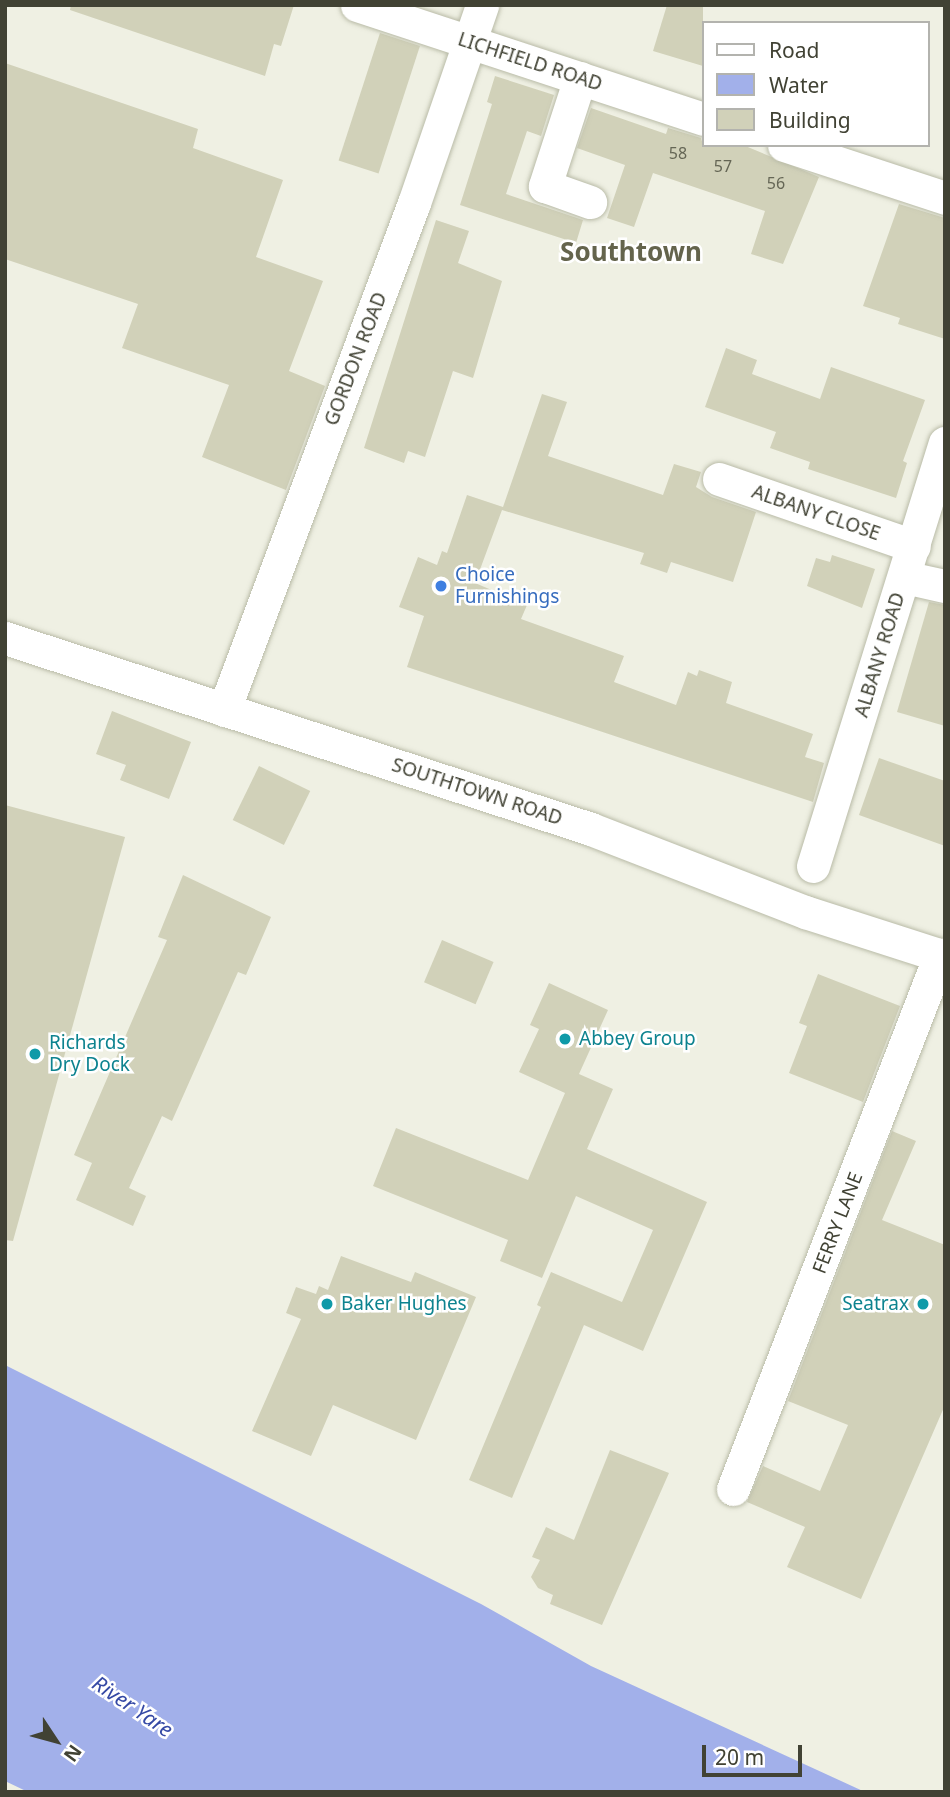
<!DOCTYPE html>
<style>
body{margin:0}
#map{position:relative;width:950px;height:1797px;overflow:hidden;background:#eff0e3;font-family:"Noto Sans",sans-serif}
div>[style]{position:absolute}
.water>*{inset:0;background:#a2b0ea}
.building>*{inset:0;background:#d1d1b9;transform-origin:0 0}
.roads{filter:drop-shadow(0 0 2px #b9bba7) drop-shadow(0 0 2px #b9bba7)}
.minor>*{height:33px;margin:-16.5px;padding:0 16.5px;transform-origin:16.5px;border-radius:16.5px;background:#fff}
.dots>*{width:19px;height:19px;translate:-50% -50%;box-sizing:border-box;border:4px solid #fff;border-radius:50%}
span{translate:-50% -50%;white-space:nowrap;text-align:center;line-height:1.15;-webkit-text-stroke:5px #fff;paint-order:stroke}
.number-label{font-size:16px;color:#656655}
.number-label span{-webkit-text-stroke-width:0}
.street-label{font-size:19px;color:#414234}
.shop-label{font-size:19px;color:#366cbe}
.left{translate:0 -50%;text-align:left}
.culture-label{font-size:19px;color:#0d838f}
.right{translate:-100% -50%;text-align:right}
.water-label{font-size:21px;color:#3549a5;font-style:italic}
.district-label{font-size:26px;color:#64644c;font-weight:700}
.frame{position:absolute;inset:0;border:7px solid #414234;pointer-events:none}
.legend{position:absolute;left:702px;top:21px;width:228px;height:126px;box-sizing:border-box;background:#fff;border:2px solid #b3b3ae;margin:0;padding:9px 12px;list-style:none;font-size:21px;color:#414234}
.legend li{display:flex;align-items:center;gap:14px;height:35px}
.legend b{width:35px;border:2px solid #b3b3ae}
.north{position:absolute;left:21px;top:1706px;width:70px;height:70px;-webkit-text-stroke:5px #fff;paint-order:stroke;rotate:126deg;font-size:19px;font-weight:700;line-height:28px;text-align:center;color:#414234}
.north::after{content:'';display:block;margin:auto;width:24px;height:32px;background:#414234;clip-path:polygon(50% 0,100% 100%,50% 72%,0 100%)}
.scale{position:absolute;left:702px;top:1745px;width:100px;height:32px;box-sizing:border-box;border:4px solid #414234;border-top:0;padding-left:9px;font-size:21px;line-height:24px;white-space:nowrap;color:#414234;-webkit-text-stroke:5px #fff;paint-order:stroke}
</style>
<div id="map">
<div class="water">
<div style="clip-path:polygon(5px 1365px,481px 1604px,591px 1666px,865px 1792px,28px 1792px,5px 1781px)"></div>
</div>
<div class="building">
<div style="clip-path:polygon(71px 5px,294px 5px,281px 46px,274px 44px,265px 76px,70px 10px)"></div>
<div style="clip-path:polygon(667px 5px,703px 5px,703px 66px,653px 51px)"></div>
<div style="left:380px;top:33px;width:42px;height:134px;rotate:18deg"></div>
<div style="clip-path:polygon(5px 63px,198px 129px,193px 148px,283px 180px,256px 257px,323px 281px,289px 371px,325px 386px,286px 490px,202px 457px,229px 385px,122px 348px,138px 304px,5px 259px)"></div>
<div style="clip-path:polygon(495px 76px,554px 95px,541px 136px,527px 131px,506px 194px,583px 220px,576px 243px,460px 205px,492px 104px,487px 102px)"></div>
<div style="clip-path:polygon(591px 108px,666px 134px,668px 128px,701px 138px,703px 145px,743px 145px,819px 177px,783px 264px,751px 254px,765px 211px,653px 173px,634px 227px,607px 218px,625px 165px,577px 148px)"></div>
<div style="clip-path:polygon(899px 204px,945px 218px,945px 339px,898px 324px,900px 318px,863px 306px)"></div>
<div style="clip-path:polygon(436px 220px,469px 231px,458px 263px,502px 281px,473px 378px,453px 371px,425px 457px,408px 451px,404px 463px,364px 448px)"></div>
<div style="clip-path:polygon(726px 348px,757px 360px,752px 374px,820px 399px,831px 367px,925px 400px,903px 461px,907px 463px,896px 498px,808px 469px,810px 462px,770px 448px,776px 432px,705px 407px)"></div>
<div style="clip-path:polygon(542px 394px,567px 402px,548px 456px,663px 495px,674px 464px,701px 472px,696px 487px,712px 497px,756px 512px,733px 582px,671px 562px,667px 573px,640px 564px,644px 553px,502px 510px,475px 583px,527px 605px,521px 619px,624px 656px,614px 682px,676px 705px,688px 672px,697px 676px,699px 670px,732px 682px,726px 703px,813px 734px,805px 757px,824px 763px,813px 802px,407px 667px,424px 616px,399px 607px,418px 557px,437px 565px,442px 551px,447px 553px,467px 495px,503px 507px)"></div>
<div style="clip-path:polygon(832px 555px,875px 569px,862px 608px,807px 586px,816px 558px,830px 562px)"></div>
<div style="clip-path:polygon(929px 602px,945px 605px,945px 726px,897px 712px)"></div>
<div style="clip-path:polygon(112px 711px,191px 742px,169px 799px,120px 780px,126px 765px,96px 754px)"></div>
<div style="clip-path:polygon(879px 758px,945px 781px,945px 846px,859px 815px)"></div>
<div style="left:259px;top:766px;width:57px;height:60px;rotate:26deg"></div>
<div style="clip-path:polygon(5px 805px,125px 837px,13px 1241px,5px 1240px)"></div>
<div style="clip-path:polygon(183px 875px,271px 917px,246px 975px,238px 972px,172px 1121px,162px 1116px,129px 1188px,146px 1196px,133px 1226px,76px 1200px,92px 1163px,74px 1155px,167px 940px,158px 937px)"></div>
<div style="left:442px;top:940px;width:56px;height:46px;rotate:23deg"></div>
<div style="clip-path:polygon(818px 974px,900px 1006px,863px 1102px,789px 1073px,807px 1026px,799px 1023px)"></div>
<div style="clip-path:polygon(549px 983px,608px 1010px,579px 1074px,613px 1089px,587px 1149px,707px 1202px,643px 1351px,584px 1325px,512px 1498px,469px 1480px,541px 1307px,537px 1305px,551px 1272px,622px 1302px,653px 1230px,576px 1196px,542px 1278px,500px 1261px,508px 1240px,373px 1186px,396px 1128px,528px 1180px,565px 1093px,519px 1072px,539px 1029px,530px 1025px)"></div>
<div style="clip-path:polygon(892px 1131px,916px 1141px,882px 1220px,945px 1245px,945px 1405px,861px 1599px,787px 1567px,805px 1527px,747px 1502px,763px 1466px,820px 1491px,848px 1425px,788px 1401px)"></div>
<div style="clip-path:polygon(341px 1256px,411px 1282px,415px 1272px,476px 1297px,416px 1440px,333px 1405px,311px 1456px,252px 1431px,301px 1319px,286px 1313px,296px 1287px,316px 1294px,319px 1286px,328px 1290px)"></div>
<div style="clip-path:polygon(610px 1450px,669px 1473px,602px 1625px,550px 1604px,553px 1595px,538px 1588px,531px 1577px,540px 1560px,532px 1557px,546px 1527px,574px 1540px)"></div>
</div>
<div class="roads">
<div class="minor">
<div style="left:357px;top:5px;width:364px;rotate:18.2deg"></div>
<div style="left:580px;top:78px;width:114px;rotate:108deg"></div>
<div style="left:545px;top:186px;width:48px;rotate:19.6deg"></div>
<div style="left:784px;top:145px;width:169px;rotate:18.2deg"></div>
<div style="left:719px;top:479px;width:206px;rotate:19deg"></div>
<div style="left:904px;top:577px;width:42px;rotate:12.4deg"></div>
<div style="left:5px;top:638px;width:616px;rotate:18.05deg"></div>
<div style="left:591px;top:829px;width:230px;rotate:21.2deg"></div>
<div style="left:805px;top:912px;width:147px;rotate:17.8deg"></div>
<div style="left:224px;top:710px;width:541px;rotate:-69.46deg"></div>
<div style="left:414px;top:203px;width:209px;rotate:-71deg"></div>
<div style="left:813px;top:866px;width:443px;rotate:-72.7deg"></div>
<div style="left:733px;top:1489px;width:573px;rotate:-68.81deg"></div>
</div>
</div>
<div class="dots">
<div style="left:441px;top:586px;background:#3f7fe0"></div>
<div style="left:565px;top:1039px;background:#0f9aa8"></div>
<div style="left:35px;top:1054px;background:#0f9aa8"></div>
<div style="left:327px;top:1304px;background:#0f9aa8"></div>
<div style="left:923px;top:1304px;background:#0f9aa8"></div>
</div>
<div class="number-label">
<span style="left:678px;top:153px">58</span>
<span style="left:723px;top:166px">57</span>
<span style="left:776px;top:183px">56</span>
</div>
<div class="street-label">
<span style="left:530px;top:62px;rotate:18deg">LICHFIELD ROAD</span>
<span style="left:356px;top:359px;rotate:-69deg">GORDON ROAD</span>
<span style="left:816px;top:513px;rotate:19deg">ALBANY CLOSE</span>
<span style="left:880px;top:655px;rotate:-73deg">ALBANY ROAD</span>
<span style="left:477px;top:792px;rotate:18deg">SOUTHTOWN ROAD</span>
<span style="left:838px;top:1223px;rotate:-69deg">FERRY LANE</span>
</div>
<div class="shop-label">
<span class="left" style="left:455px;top:586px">Choice<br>Furnishings</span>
</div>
<div class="culture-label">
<span class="left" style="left:579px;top:1039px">Abbey Group</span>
<span class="left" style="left:49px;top:1054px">Richards<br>Dry Dock</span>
<span class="left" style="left:341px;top:1304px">Baker Hughes</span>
<span class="right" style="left:909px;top:1304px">Seatrax</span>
</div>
<div class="water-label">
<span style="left:133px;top:1706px;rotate:34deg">River Yare</span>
</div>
<div class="district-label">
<span style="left:631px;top:252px">Southtown</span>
</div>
<div class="frame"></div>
<ul class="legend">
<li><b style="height:9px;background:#fff"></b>Road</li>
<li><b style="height:19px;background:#a2b0ea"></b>Water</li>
<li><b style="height:19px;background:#d1d1b9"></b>Building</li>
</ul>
<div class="north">N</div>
<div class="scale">20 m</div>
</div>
